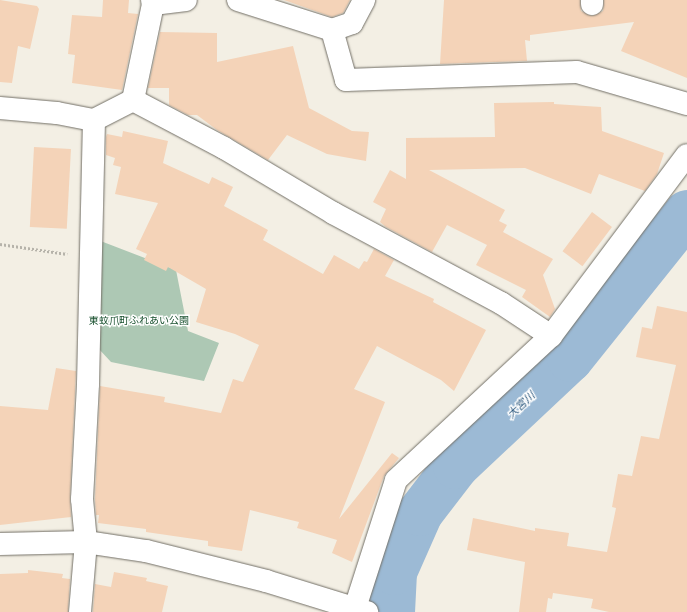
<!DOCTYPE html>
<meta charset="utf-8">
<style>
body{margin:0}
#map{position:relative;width:687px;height:612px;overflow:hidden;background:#f3efe4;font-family:Arial,"Noto Sans JP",sans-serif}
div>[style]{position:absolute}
.green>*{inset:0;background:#adc8b4}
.river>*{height:46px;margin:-23px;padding:0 23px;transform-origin:23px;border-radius:23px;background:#9cbad5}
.building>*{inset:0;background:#f4d3b8;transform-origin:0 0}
.path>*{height:2.5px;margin-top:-1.25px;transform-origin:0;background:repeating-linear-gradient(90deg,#b6b3aa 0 2px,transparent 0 4px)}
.roads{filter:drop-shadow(0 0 1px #726f66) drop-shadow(0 0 1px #726f66)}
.minor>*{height:22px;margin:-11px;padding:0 11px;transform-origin:11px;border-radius:11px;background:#fff}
span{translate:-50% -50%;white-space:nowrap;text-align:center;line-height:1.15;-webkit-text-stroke:3px #fff;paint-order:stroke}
.park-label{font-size:10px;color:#18502e}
.water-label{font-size:11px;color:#25537a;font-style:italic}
</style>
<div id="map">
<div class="green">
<div style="clip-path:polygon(98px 240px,176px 270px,188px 331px,219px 343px,204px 381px,111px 362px,98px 348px)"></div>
</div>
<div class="river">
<div style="left:392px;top:612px;width:40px;rotate:-87.1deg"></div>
<div style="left:394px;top:572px;width:64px;rotate:-66.2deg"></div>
<div style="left:420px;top:513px;width:59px;rotate:-52.5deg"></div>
<div style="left:456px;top:466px;width:156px;rotate:-43.2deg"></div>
<div style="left:570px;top:359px;width:187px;rotate:-51.3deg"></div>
</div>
<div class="building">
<div style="clip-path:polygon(0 0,37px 6px,39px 9px,30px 49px,18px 46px,12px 83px,0 82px)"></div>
<div style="clip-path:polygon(103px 0,129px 0,128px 13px,138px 14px,122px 90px,72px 83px,75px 55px,68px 54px,72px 15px,102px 17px)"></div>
<div style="clip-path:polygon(284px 0,350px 0,343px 13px,332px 17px)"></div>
<div style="clip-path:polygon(444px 0,580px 0,581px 11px,592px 16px,603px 11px,604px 0,687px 0,687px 78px,621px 51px,634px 22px,530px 35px,530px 41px,525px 40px,527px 61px,440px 64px)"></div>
<div style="clip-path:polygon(160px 32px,217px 33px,217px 62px,293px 46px,309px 108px,352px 131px,369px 132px,366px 161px,327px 154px,287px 135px,268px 160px,217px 130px,197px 115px,188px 115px,169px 105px,169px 88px,148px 88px)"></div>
<div style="clip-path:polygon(554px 102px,554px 104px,601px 107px,602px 131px,664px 153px,657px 174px,645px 191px,599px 174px,591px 194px,525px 168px,429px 170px,505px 210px,499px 221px,507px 225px,503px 232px,553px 259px,543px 275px,555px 309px,550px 317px,522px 297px,526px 290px,476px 265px,487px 245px,447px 225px,432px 252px,386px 227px,380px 222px,386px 209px,373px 202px,390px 170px,406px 179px,406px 138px,495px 137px,494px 103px)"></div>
<div style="clip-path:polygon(123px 131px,168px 141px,163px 163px,209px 184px,212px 177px,233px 187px,224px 206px,268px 230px,263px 240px,323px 274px,334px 255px,359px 269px,364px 261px,367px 262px,374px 249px,394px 260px,385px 276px,434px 299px,433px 302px,486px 330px,454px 391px,441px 380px,377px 346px,354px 389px,385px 402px,339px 519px,392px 453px,399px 458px,384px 476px,352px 562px,332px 553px,337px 540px,297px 528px,299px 522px,250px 510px,242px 551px,208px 546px,208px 541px,146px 532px,146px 529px,98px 523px,99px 515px,96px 515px,95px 499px,100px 386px,165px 397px,164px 402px,221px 413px,233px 379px,243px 382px,259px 345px,235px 334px,196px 322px,206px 289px,168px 267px,166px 271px,144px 260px,147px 254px,136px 249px,158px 203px,115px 194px,121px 167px,113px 165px,115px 158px,106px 155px,106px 137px,107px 134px,122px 137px)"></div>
<div style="left:34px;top:147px;width:37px;height:80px;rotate:3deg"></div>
<div style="left:592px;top:212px;width:25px;height:49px;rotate:37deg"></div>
<div style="clip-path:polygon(657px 306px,687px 312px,687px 612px,609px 612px,591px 608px,593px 599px,553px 593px,552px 599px,548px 598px,546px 612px,519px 612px,525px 562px,467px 550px,473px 518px,535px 531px,535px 528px,569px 533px,567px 546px,607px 552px,616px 508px,612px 507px,618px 474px,632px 476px,641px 436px,659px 439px,676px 365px,636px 357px,642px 327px,652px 329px)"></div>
<div style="clip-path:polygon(56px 368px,76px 371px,70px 498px,71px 517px,0 525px,0 406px,48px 410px)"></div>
<div style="clip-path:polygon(28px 570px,63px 574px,62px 578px,70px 579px,68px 612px,0 612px,0 574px,28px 573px)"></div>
<div style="clip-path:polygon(114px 572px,147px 578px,146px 581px,168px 586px,162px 612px,93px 612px,95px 584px,111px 587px)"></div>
</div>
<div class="path">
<div style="left:0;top:244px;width:68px;rotate:8.5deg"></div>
</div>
<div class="roads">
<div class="minor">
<div style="left:238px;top:0;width:99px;rotate:17.7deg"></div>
<div style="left:332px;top:30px;width:52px;rotate:74.4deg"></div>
<div style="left:346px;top:80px;width:231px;rotate:-2deg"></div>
<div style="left:577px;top:72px;width:115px;rotate:16.2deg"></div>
<div style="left:592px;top:0;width:4px;rotate:90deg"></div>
<div style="left:153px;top:4px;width:33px;rotate:-7deg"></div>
<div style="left:332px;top:30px;width:21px;rotate:-19deg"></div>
<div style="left:352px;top:23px;width:26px;rotate:-62deg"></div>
<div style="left:133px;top:100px;width:103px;rotate:27.8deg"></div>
<div style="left:224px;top:148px;width:127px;rotate:30.8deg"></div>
<div style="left:333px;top:213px;width:191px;rotate:28.2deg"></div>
<div style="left:501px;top:303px;width:60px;rotate:33.4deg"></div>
<div style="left:133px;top:100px;width:98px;rotate:-78.2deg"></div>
<div style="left:153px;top:4px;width:4px;rotate:-104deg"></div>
<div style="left:0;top:108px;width:57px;rotate:5deg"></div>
<div style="left:57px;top:113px;width:38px;rotate:11deg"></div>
<div style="left:94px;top:120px;width:44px;rotate:-27.1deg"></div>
<div style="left:0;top:544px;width:86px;rotate:-1.3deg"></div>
<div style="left:86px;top:542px;width:61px;rotate:8.5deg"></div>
<div style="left:146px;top:551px;width:124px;rotate:14deg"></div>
<div style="left:266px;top:581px;width:106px;rotate:17.1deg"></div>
<div style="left:80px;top:612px;width:70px;rotate:-85.1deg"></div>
<div style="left:86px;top:542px;width:43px;rotate:-95.3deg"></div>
<div style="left:82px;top:499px;width:115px;rotate:-87deg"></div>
<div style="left:88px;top:384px;width:264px;rotate:-88.7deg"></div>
<div style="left:356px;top:612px;width:4px;rotate:-104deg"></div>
<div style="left:355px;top:608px;width:134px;rotate:-72.2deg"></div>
<div style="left:396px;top:480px;width:212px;rotate:-42.9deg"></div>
<div style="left:551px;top:336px;width:226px;rotate:-53.1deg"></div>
</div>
</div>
<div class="park-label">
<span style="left:139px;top:321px">東蚊爪町ふれあい公園</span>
</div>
<div class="water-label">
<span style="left:521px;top:405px;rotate:-43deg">大宮川</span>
</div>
</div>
